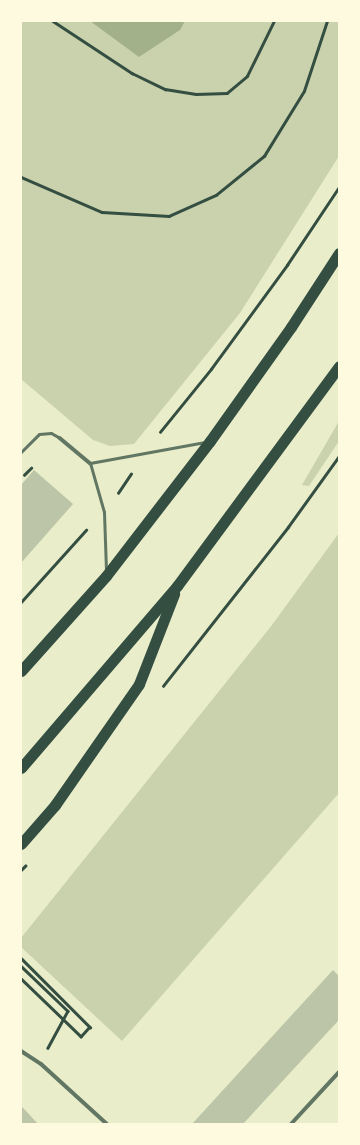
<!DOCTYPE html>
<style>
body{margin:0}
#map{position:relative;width:360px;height:1145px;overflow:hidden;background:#e9edc9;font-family:"Space Grotesk",sans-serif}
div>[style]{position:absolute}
.green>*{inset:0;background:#cad2ad}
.water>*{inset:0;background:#a3b18a}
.building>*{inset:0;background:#bcc5a7}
.path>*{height:2.5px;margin:-1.25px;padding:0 1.25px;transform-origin:1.25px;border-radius:1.25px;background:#344e41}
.service>*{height:3px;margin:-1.5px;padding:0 1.5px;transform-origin:1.5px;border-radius:1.5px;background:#617663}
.pedestrian>*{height:3.5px;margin:-1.75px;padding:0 1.75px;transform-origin:1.75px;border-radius:1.75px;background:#617663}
.minor>*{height:4px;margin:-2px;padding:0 2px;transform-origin:2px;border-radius:2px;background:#617663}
.trunk>*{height:11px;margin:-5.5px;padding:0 5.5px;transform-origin:5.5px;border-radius:5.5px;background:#344e41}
span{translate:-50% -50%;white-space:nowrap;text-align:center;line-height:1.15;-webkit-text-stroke:3.5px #fefae0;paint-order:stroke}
.frame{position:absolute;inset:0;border:22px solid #fefae0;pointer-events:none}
</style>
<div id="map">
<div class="green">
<div style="clip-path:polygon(21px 21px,339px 21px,339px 156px,240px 313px,134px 444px,110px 446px,93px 440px,21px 379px)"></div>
<div style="clip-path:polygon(339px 421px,339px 441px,309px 486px,302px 485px)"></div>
<div style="clip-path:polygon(339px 533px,339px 793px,122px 1041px,21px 947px,21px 938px,272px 625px)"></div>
</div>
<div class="water">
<div style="clip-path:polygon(90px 21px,185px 21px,180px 30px,139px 57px)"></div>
</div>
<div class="building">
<div style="clip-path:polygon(34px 470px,73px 504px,21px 563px,21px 485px)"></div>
<div style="clip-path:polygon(333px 970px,339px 976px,339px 1020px,325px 1035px,243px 1124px,192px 1124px)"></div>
<div style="clip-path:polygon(21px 1106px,26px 1111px,38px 1124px,21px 1124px)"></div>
</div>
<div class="path">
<div style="left:53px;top:21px;width:95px;rotate:33.4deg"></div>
<div style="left:132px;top:73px;width:37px;rotate:26deg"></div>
<div style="left:165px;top:89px;width:31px;rotate:9deg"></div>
<div style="left:196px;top:94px;width:31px;rotate:-2deg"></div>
<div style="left:227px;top:93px;width:26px;rotate:-40deg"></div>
<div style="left:247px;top:76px;width:61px;rotate:-63.9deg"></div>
<div style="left:21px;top:177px;width:88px;rotate:23.4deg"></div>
<div style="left:102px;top:212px;width:67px;rotate:3.4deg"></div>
<div style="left:169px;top:216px;width:51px;rotate:-24.1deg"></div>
<div style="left:216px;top:195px;width:62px;rotate:-39.1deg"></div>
<div style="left:264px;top:156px;width:76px;rotate:-58.4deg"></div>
<div style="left:304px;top:91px;width:74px;rotate:-71.8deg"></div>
<div style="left:160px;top:432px;width:81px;rotate:-51deg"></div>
<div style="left:211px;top:369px;width:129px;rotate:-53.8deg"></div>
<div style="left:287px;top:265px;width:94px;rotate:-56.3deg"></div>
<div style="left:24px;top:475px;width:10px;rotate:-45deg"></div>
<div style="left:118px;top:493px;width:23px;rotate:-56deg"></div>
<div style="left:21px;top:602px;width:97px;rotate:-47.9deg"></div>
<div style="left:163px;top:686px;width:202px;rotate:-51.8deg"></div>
<div style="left:288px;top:527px;width:87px;rotate:-54.3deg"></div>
<div style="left:21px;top:870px;width:6px;rotate:-45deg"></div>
<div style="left:21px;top:958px;width:98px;rotate:45deg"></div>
<div style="left:90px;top:1027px;width:13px;rotate:132deg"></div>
<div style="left:81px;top:1037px;width:83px;rotate:-136deg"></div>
<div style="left:21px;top:966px;width:65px;rotate:43.8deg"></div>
<div style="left:68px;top:1011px;width:42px;rotate:118.4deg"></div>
</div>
<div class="service">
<div style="left:21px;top:452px;width:25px;rotate:-45deg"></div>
<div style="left:39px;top:434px;width:12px;rotate:-5deg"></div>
<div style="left:51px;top:433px;width:10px;rotate:29deg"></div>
<div style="left:106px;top:570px;width:58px;rotate:-92deg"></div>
<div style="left:104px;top:512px;width:51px;rotate:-105.9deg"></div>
<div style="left:90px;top:463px;width:117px;rotate:-10.3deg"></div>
</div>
<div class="pedestrian">
<div style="left:60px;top:438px;width:39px;rotate:40deg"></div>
</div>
<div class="minor">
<div style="left:21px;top:1051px;width:24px;rotate:33deg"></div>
<div style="left:41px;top:1064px;width:89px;rotate:42.3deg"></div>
<div style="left:291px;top:1124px;width:71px;rotate:-47.3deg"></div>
</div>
<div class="trunk">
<div style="left:21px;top:671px;width:127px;rotate:-48.2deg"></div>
<div style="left:106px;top:576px;width:170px;rotate:-52.4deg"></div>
<div style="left:210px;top:441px;width:140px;rotate:-54.6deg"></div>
<div style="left:291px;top:327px;width:88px;rotate:-57deg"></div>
<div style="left:21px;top:768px;width:240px;rotate:-49.4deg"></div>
<div style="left:177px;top:586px;width:273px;rotate:-53.6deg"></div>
<div style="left:21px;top:844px;width:52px;rotate:-48.9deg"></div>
<div style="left:55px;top:805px;width:147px;rotate:-55.2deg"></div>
<div style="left:139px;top:684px;width:97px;rotate:-68.7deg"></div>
</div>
<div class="frame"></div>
</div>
